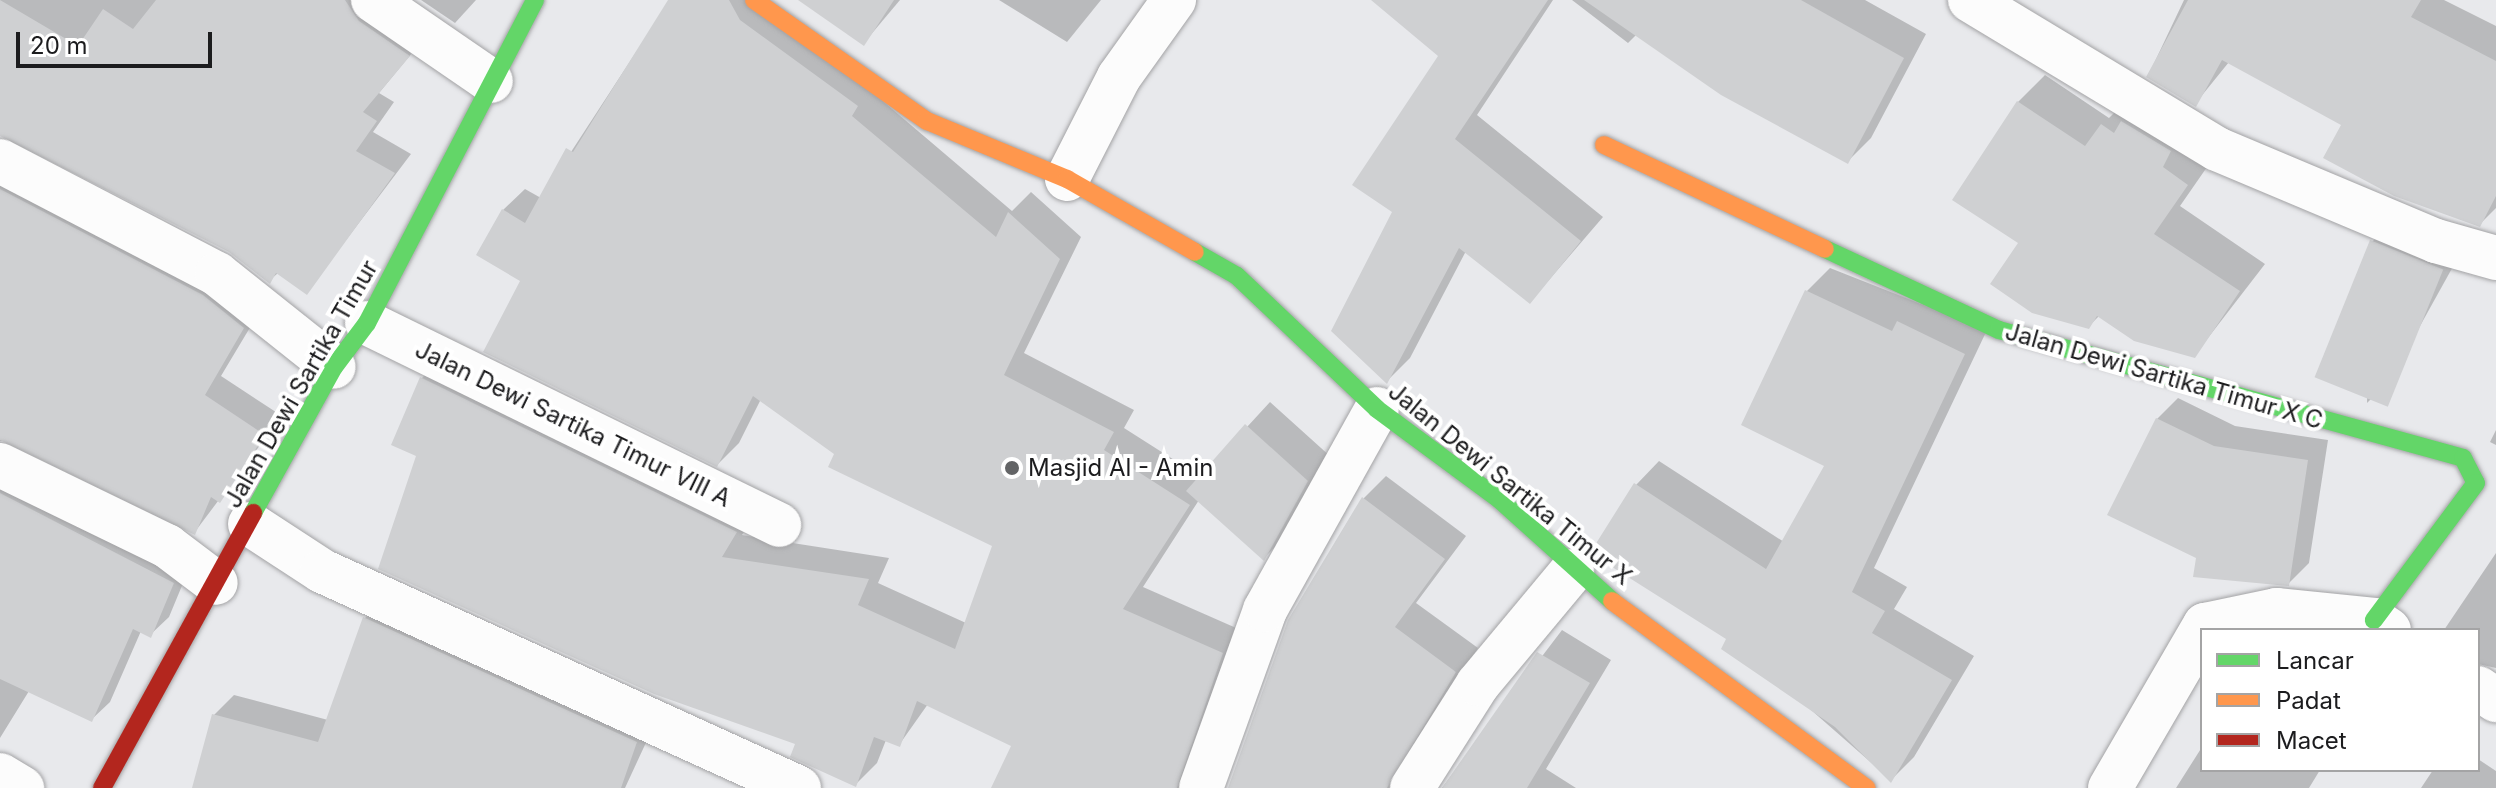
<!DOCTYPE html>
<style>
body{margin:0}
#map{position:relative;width:2496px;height:788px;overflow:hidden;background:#e8e9ec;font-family:Inter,sans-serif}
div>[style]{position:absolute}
.shadow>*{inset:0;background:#0003}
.building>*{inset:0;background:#cfd0d2;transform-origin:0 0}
.roads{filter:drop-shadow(0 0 2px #a3a3a5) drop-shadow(0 0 2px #a3a3a5)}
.street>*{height:44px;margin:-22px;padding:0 22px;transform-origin:22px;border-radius:22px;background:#fcfcfc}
.fast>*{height:18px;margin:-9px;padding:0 9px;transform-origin:9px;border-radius:9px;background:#63d668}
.slow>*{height:18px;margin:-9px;padding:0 9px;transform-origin:9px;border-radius:9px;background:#ff974d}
.jam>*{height:18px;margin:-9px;padding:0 9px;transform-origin:9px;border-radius:9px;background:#b3261e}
.dots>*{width:22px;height:22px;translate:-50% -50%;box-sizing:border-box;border:4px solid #fff;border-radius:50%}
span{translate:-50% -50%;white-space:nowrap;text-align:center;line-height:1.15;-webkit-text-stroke:8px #fff;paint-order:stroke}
.street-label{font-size:24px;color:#1c1c1e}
.poi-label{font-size:24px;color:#1c1c1e}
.left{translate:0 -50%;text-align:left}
.legend{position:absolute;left:2200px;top:628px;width:280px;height:144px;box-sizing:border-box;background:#fff;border:2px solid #a4a4a5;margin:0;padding:10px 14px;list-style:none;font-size:24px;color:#1c1c1e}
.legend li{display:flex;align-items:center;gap:16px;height:40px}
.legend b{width:40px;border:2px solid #a4a4a5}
.scale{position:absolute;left:16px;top:32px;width:196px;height:36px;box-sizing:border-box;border:4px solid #1c1c1e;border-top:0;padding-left:10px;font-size:24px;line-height:28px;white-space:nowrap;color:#1c1c1e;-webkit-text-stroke:6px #fff;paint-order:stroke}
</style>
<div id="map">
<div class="shadow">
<div style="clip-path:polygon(0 0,378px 0,426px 36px,379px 93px,394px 102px,373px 132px,411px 154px,306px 293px,278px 273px,269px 281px,230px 250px,0 134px)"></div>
<div style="clip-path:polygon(421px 0,476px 0,455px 23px)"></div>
<div style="clip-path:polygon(670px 0,764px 0,1012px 211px,1031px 192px,1081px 237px,1024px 353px,1134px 410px,1124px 428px,1201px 477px,1270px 402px,1331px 457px,1287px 535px,1264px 558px,1199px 500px,1143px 587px,1243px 631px,1194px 788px,994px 788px,1014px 745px,928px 704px,899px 745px,886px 740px,877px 763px,856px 784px,419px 455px,422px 378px,443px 356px,757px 510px,742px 535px,889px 558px,878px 583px,966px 623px,994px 545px,837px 453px,761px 399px,739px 443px,717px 465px,523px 280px,503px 210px,525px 189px,541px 198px)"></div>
<div style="clip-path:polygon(801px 0,900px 0,863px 44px)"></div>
<div style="clip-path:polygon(999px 0,1101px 0,1067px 42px)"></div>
<div style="clip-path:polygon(1374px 0,1553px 0,1477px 115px,1603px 217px,1530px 302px,1466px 251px,1410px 358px,1387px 381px,1395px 212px,1441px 55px)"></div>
<div style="clip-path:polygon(1572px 0,1865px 0,1926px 34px,1871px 138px,1848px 161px,1637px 34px,1628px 43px)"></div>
<div style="clip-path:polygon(2184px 0,2444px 0,2496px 26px,2496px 208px,2479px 225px,2343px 124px,2229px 62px,2195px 104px,2148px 76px)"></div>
<div style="clip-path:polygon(2045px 75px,2109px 118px,2129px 98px,2214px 157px,2180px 206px,2265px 264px,2194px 356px,2100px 315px,2088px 327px,2021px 243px,1955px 199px,2018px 102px)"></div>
<div style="clip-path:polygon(0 155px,261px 309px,221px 376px,282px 416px,194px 533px,11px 440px,0 441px)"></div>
<div style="clip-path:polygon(2395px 218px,2465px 245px,2390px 380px,2367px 403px,2372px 242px)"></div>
<div style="clip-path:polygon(1830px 268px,1987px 330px,1874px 568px,1907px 587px,1894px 609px,1974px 656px,1914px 757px,1891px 780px,1729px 638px,1636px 485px,1659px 461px,1784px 542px,1827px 465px,1807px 291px)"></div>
<div style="clip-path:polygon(2178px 398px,2235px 426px,2328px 440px,2309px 563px,2288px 584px,2198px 557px,2157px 419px)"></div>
<div style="clip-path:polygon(2496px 430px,2496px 445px,2490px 442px)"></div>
<div style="clip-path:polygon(0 460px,191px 564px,169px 617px,150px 635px,141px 631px,110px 702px,91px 720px,29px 691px,0 738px)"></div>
<div style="clip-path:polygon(1386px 476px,1466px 536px,1416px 603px,1478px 648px,1413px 751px,1426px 788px,1230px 788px,1364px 498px)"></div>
<div style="clip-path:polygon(2496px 553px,2496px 668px,2478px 664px,2478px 630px,2444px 630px)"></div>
<div style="clip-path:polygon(385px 598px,656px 721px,625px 788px,236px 788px,214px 715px,234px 695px,328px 720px,365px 618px)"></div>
<div style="clip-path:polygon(1562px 630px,1611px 660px,1546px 769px,1576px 788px,1442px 788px)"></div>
<div style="clip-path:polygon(2202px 747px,2202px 770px,2320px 770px,2309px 788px,2176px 788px)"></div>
<div style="clip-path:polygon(2478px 759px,2496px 771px,2496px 788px,2421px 788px,2433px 770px,2478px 770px)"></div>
</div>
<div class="building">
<div style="clip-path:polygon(0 0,78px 46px,103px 9px,133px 29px,156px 0,345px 0,359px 21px,410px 56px,363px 112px,377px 121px,356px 151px,395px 173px,307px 295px,276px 273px,270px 284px,229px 252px,0 136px)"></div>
<div style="clip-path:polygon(668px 0,729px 0,740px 20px,858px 106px,852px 116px,996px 237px,1008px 212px,1060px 259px,1004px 375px,1114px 432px,1104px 450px,1190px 505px,1123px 609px,1223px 653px,1177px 788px,991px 788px,1011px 746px,917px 701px,900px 747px,874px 737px,856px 787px,790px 757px,795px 744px,654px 694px,378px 569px,416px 456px,391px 445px,420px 377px,737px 532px,722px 557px,869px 579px,858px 605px,955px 649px,992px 546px,828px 467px,834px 454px,753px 396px,717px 467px,483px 352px,520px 281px,476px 255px,502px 209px,525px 223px,566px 148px,573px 152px)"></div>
<div style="clip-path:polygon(798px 0,894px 0,864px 46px)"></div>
<div style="clip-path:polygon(1371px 0,1548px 0,1455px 139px,1581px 241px,1530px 304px,1459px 248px,1387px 384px,1331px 331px,1392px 212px,1352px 185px,1438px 56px)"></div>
<div style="clip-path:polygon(1584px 0,1801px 0,1904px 58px,1848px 164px,1721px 95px)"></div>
<div style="clip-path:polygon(2188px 0,2421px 0,2411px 17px,2496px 61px,2496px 196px,2480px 227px,2394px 196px,2323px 158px,2341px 125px,2222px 60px,2196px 107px,2146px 77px)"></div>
<div style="clip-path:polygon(2017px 101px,2085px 146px,2101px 124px,2114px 133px,2121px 121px,2171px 151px,2163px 167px,2188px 185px,2154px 234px,2240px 291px,2195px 358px,2134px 341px,2097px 316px,2089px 329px,2032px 313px,1990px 284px,2018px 243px,1952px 200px)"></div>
<div style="clip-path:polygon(0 189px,203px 295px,244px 328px,205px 395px,265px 435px,220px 503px,211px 497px,195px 535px,0 440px)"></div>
<div style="left:2370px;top:240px;width:79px;height:148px;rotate:22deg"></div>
<div style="clip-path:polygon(1805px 290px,1892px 331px,1897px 321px,1965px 354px,1852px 592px,1885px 611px,1872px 633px,1952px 680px,1891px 783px,1835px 727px,1721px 649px,1726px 639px,1590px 553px,1634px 483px,1766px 569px,1824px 466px,1741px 425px)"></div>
<div style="clip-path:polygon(2156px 418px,2214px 446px,2308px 460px,2289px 586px,2193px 577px,2196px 558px,2107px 515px)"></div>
<div style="clip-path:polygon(1245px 424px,1308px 481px,1264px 561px,1186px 491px)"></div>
<div style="clip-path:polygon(0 493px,174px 583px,151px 638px,133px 629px,92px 722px,0 679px)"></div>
<div style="clip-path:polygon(1362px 497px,1445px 559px,1395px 627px,1456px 672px,1387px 788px,1228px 788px,1288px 620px)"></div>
<div style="clip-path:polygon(363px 617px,637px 742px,621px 788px,192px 788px,212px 714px,318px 742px)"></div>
<div style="clip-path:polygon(1537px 652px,1590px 683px,1527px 788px,1442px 788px)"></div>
</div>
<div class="roads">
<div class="street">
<div style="left:373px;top:0;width:143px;rotate:34.5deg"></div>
<div style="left:1970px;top:0;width:288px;rotate:31.1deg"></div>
<div style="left:2217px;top:149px;width:238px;rotate:22.8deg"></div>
<div style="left:2436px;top:241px;width:62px;rotate:15.8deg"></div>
<div style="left:0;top:161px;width:245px;rotate:27.5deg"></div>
<div style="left:217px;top:274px;width:149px;rotate:38.5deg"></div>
<div style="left:1067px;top:179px;width:114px;rotate:-63deg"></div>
<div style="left:1119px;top:77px;width:95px;rotate:-54.5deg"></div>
<div style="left:367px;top:323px;width:459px;rotate:26.1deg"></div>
<div style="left:0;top:465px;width:186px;rotate:25.9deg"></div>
<div style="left:167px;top:546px;width:61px;rotate:37.1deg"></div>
<div style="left:250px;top:524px;width:86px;rotate:33.1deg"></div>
<div style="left:322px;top:571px;width:524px;rotate:24.46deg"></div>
<div style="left:2478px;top:688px;width:22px;rotate:34deg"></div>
<div style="left:0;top:775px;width:26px;rotate:31deg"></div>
<div style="left:1201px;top:788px;width:189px;rotate:-70.2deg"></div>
<div style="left:1265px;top:610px;width:230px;rotate:-60.9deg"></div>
<div style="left:1412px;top:788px;width:123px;rotate:-57.6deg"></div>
<div style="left:1478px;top:684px;width:147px;rotate:-50.2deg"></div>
<div style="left:2110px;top:788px;width:189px;rotate:-59.8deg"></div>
<div style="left:2205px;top:625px;width:73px;rotate:-11.9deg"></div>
<div style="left:2276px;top:610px;width:99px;rotate:5.8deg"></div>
<div style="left:2374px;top:620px;width:18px;rotate:34deg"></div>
</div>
<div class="fast">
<div style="left:1825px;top:249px;width:192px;rotate:25deg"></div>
<div style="left:1999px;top:330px;width:481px;rotate:15.4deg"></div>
<div style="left:2463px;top:458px;width:28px;rotate:63deg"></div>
<div style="left:2476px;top:483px;width:171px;rotate:126.7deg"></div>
<div style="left:1195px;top:252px;width:48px;rotate:29.7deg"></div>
<div style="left:1237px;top:276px;width:193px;rotate:43.5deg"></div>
<div style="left:1377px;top:409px;width:153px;rotate:36.5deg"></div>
<div style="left:1500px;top:500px;width:151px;rotate:42deg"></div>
<div style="left:253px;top:513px;width:167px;rotate:-61deg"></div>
<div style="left:334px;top:367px;width:55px;rotate:-53.1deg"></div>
<div style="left:367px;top:323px;width:364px;rotate:-62.5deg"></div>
</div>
<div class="slow">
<div style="left:754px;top:0;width:211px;rotate:35deg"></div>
<div style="left:927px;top:121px;width:152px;rotate:22.5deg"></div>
<div style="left:1067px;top:179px;width:147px;rotate:29.7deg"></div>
<div style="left:1604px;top:145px;width:244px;rotate:25.2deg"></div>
<div style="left:1612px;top:601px;width:316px;rotate:36.3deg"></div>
</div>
<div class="jam">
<div style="left:102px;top:788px;width:314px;rotate:-61.2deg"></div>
</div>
</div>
<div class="dots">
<div style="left:1012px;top:468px;background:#636466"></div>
</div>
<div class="street-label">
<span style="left:2164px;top:376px;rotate:16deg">Jalan Dewi Sartika Timur X C</span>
<span style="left:301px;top:384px;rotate:-60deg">Jalan Dewi Sartika Timur</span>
<span style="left:573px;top:424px;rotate:26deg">Jalan Dewi Sartika Timur VIII A</span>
<span style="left:1510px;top:484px;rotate:39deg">Jalan Dewi Sartika Timur X</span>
</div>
<div class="poi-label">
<span class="left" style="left:1028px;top:468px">Masjid Al - Amin</span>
</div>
<ul class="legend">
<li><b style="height:10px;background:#63d668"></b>Lancar</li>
<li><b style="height:10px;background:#ff974d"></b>Padat</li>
<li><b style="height:10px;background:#b3261e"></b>Macet</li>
</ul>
<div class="scale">20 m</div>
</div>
